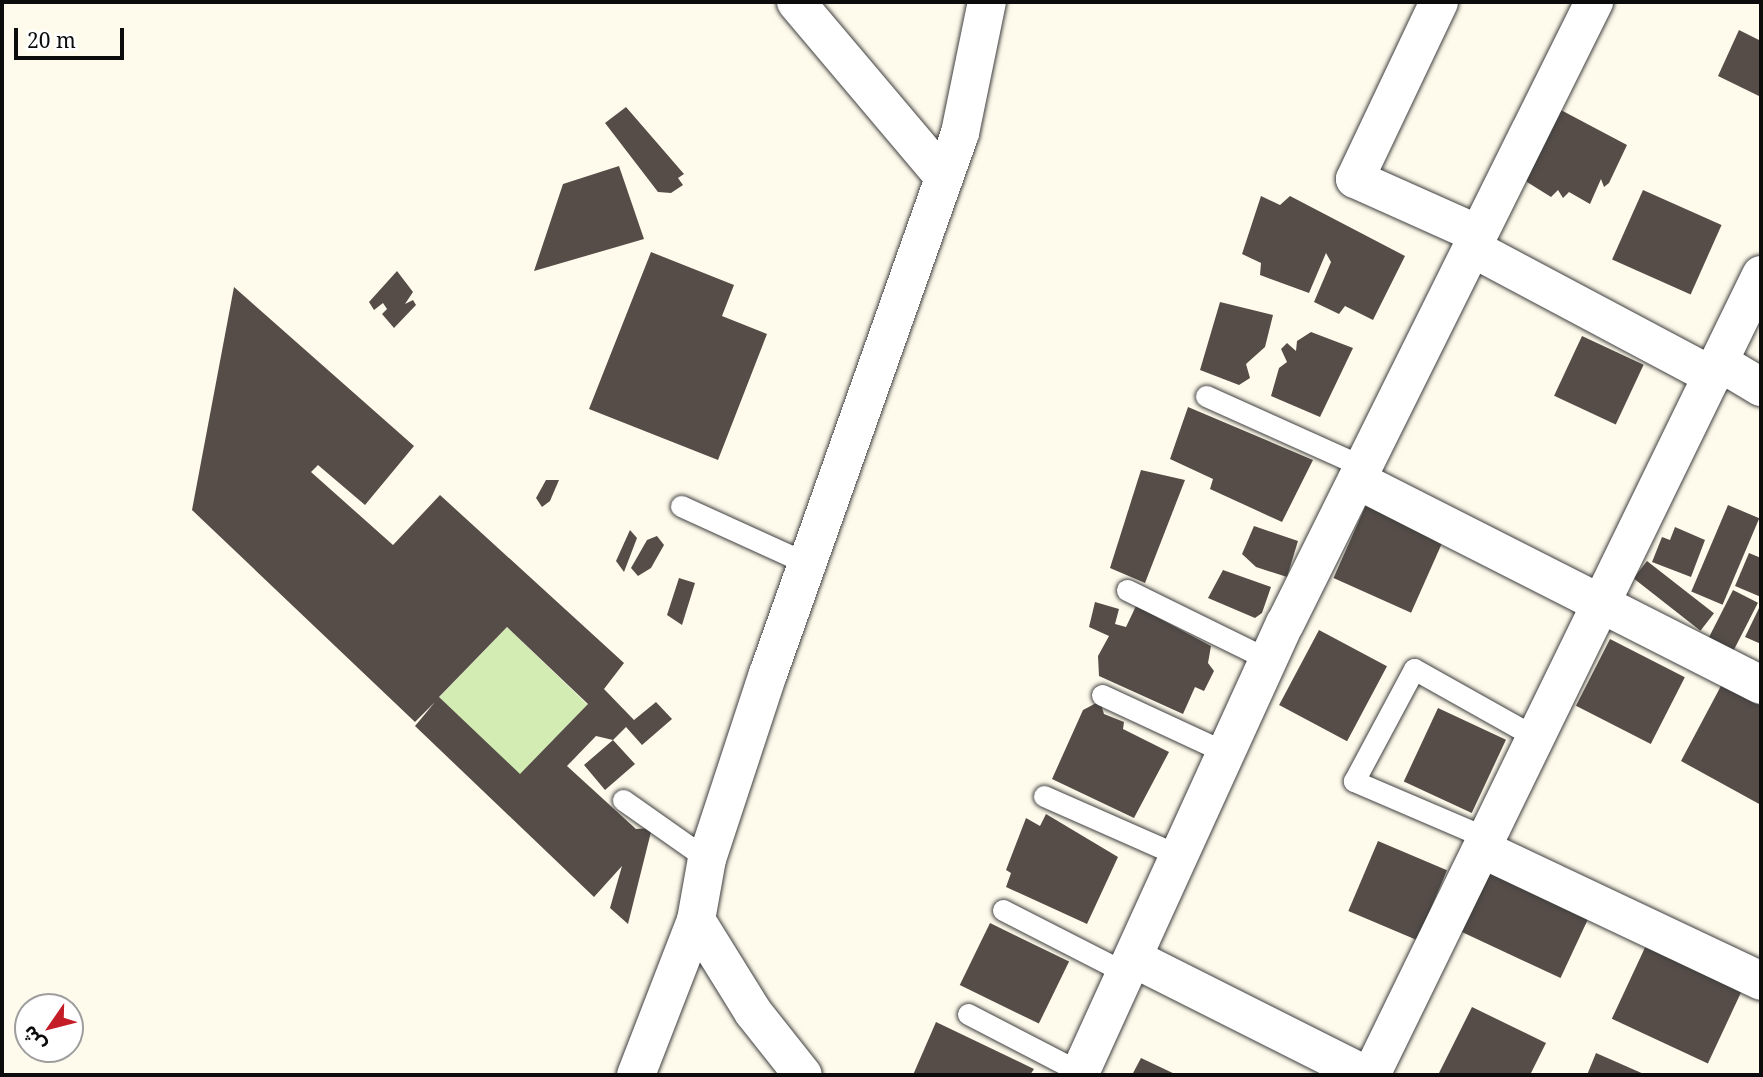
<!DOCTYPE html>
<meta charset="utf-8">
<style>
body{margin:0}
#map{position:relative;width:1763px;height:1077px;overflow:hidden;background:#fffbec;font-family:"Noto Serif","Noto Sans Arabic",serif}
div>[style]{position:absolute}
.green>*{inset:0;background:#d2ecb3;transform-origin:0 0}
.building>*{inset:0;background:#564d48;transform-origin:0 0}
.roads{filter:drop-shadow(0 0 2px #3f3f3f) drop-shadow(0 0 2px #3f3f3f)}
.service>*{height:21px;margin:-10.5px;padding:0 10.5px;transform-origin:10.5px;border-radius:10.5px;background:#fff}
.minor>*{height:38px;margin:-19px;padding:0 19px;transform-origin:19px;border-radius:19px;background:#fff}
.tertiary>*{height:38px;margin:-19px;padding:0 19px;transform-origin:19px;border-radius:19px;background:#fff}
span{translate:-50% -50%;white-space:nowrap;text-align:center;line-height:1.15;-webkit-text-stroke:7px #fff;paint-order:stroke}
.frame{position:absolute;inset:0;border:4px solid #0c0c0c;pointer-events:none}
.north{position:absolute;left:14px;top:993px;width:70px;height:70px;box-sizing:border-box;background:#fff;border:2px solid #9e9e9e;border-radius:50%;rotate:235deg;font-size:19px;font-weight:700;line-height:28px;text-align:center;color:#0c0c0c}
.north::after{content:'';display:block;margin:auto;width:24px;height:32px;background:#c41d28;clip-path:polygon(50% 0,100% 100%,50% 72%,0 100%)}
.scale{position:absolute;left:14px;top:28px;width:110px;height:32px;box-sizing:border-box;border:4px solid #0c0c0c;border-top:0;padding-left:9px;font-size:21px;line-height:24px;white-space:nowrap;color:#0c0c0c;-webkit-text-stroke:5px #fff;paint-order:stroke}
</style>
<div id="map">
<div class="green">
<div style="left:507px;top:627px;width:112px;height:98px;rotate:44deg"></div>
</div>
<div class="building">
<div style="clip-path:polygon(1739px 30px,1761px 41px,1761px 97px,1718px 76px)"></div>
<div style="clip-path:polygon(626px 107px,684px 174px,678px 178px,683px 185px,671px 193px,658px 192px,605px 123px)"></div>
<div style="clip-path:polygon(1559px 109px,1627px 145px,1609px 183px,1604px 187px,1601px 179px,1590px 204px,1569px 192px,1563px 198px,1558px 190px,1551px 197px,1527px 182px,1523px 173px)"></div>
<div style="clip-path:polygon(619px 166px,644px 239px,534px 271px,563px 184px)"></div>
<div style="left:1643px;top:190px;width:86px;height:76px;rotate:24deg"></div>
<div style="clip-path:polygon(1261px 196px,1280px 205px,1290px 196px,1405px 256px,1373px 320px,1345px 306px,1339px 314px,1314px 302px,1331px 262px,1326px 253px,1309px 293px,1260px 275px,1261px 263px,1242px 254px)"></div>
<div style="clip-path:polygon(651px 252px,734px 285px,722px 316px,767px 334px,718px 460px,589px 409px)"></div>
<div style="clip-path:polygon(397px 271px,413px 292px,405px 304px,413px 300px,416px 305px,394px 328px,382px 314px,387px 309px,383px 303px,374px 310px,369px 302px)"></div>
<div style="clip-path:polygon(evenodd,234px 287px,414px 446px,365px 505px,318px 465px,311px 472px,393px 545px,440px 495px,624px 663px,604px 689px,634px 720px,656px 702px,672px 719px,642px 745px,626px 727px,613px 740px,635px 764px,605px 790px,584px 765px,613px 740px,596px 736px,567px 766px,636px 829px,652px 828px,628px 924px,610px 908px,622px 866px,594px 897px,415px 726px,435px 702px,415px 722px,192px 510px,234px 287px,507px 627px,588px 704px,520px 774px,439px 697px,507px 627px)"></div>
<div style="clip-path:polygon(1220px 302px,1273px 315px,1265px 347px,1246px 364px,1250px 378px,1239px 385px,1200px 370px)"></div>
<div style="clip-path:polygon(1311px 332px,1353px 348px,1320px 417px,1271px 396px,1279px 368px,1287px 362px,1281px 349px,1287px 343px,1296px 351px,1297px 341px)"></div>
<div style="left:1582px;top:336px;width:68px;height:66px;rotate:25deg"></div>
<div style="clip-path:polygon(1188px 407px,1313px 460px,1282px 522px,1210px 489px,1213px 479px,1170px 459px)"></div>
<div style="clip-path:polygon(1141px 470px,1185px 480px,1145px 583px,1110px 568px)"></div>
<div style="clip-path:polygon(546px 480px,559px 480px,550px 501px,542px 507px,536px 498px)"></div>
<div style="left:1366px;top:505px;width:85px;height:80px;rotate:24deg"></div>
<div style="left:1728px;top:505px;width:34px;height:94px;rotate:23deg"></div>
<div style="clip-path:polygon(1254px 526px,1298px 541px,1287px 577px,1256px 567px,1242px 554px)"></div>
<div style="clip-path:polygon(1675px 527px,1705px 540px,1691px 577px,1652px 562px,1662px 537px,1670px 540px)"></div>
<div style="clip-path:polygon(630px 530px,637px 538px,624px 572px,616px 561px)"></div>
<div style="clip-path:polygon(657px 536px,664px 545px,651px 568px,638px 576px,631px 568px,647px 540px)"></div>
<div style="clip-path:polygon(1749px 553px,1761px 558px,1761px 597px,1735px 586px)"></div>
<div style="left:1647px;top:561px;width:85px;height:22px;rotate:38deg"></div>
<div style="clip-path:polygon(1223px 570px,1271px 587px,1262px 613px,1255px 618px,1208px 598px)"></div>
<div style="clip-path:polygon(679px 578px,695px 583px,682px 625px,667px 615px)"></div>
<div style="left:1733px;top:590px;width:28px;height:56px;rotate:27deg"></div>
<div style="clip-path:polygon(1095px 602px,1119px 609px,1115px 624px,1126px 627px,1136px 606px,1211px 646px,1208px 663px,1214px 671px,1204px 691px,1195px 687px,1183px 714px,1099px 676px,1098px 656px,1109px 636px,1089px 627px)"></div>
<div style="clip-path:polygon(1761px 604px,1761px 644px,1745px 637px)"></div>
<div style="left:1319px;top:630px;width:77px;height:85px;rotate:28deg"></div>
<div style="left:1610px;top:639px;width:84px;height:75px;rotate:27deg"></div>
<div style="clip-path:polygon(1722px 684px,1761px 706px,1761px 805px,1681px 761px)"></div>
<div style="clip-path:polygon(1100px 701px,1104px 714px,1124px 722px,1123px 729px,1169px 752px,1134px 818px,1052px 779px,1083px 710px)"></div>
<div style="left:1438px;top:708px;width:75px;height:81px;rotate:25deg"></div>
<div style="clip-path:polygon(1046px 814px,1118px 857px,1087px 924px,1006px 887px,1011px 873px,1006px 870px,1026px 818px,1040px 826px)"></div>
<div style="left:1378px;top:841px;width:75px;height:76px;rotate:23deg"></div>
<div style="left:1490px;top:869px;width:110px;height:69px;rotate:25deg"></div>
<div style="left:990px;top:923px;width:88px;height:69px;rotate:26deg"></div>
<div style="left:1649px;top:939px;width:106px;height:88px;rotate:25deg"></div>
<div style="clip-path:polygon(1472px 1007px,1546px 1043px,1530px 1075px,1438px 1075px)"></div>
<div style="clip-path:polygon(936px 1022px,1034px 1069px,1030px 1075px,913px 1075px)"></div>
<div style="clip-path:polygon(1596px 1053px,1646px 1075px,1587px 1075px)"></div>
<div style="clip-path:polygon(1141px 1058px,1177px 1075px,1132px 1075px)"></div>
</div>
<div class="roads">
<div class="service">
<div style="left:1206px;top:396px;width:173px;rotate:24.2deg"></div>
<div style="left:681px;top:506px;width:140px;rotate:24.5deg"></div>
<div style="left:1127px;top:590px;width:158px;rotate:26.2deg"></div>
<div style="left:1102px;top:695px;width:138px;rotate:24.9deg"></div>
<div style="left:1044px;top:796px;width:149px;rotate:23.8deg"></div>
<div style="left:623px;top:800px;width:103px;rotate:35.1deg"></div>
<div style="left:1487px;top:838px;width:145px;rotate:-156.8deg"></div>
<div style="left:1354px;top:781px;width:127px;rotate:-61.8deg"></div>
<div style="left:1414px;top:669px;width:141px;rotate:29.3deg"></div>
<div style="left:1003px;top:910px;width:138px;rotate:27.1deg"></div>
<div style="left:968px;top:1014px;width:126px;rotate:27.4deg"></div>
</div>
<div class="minor">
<div style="left:796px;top:2px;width:229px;rotate:49.8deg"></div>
<div style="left:1439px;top:2px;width:196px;rotate:115.4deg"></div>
<div style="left:1355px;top:179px;width:135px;rotate:24.1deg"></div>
<div style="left:1472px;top:248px;width:273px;rotate:28deg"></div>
<div style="left:1719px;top:362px;width:49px;rotate:30.8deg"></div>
<div style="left:1357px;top:480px;width:453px;rotate:26.9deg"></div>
<div style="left:1482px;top:849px;width:309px;rotate:25.3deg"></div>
<div style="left:1133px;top:958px;width:261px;rotate:26.7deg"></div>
<div style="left:1079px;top:1075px;width:496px;rotate:-65.5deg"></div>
<div style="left:1285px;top:624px;width:695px;rotate:-63.58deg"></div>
<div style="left:1371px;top:1075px;width:890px;rotate:-64.01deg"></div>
</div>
<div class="tertiary">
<div style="left:696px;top:920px;width:108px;rotate:58.2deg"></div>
<div style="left:753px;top:1012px;width:80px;rotate:51.6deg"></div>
<div style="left:636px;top:1075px;width:166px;rotate:-68.8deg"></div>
<div style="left:696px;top:920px;width:62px;rotate:-79.8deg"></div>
<div style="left:707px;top:859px;width:195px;rotate:-71.8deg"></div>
<div style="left:768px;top:674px;width:574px;rotate:-70.46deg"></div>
<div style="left:960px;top:133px;width:134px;rotate:-78.4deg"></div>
</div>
</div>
<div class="frame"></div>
<div class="north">ش</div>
<div class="scale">20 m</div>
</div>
